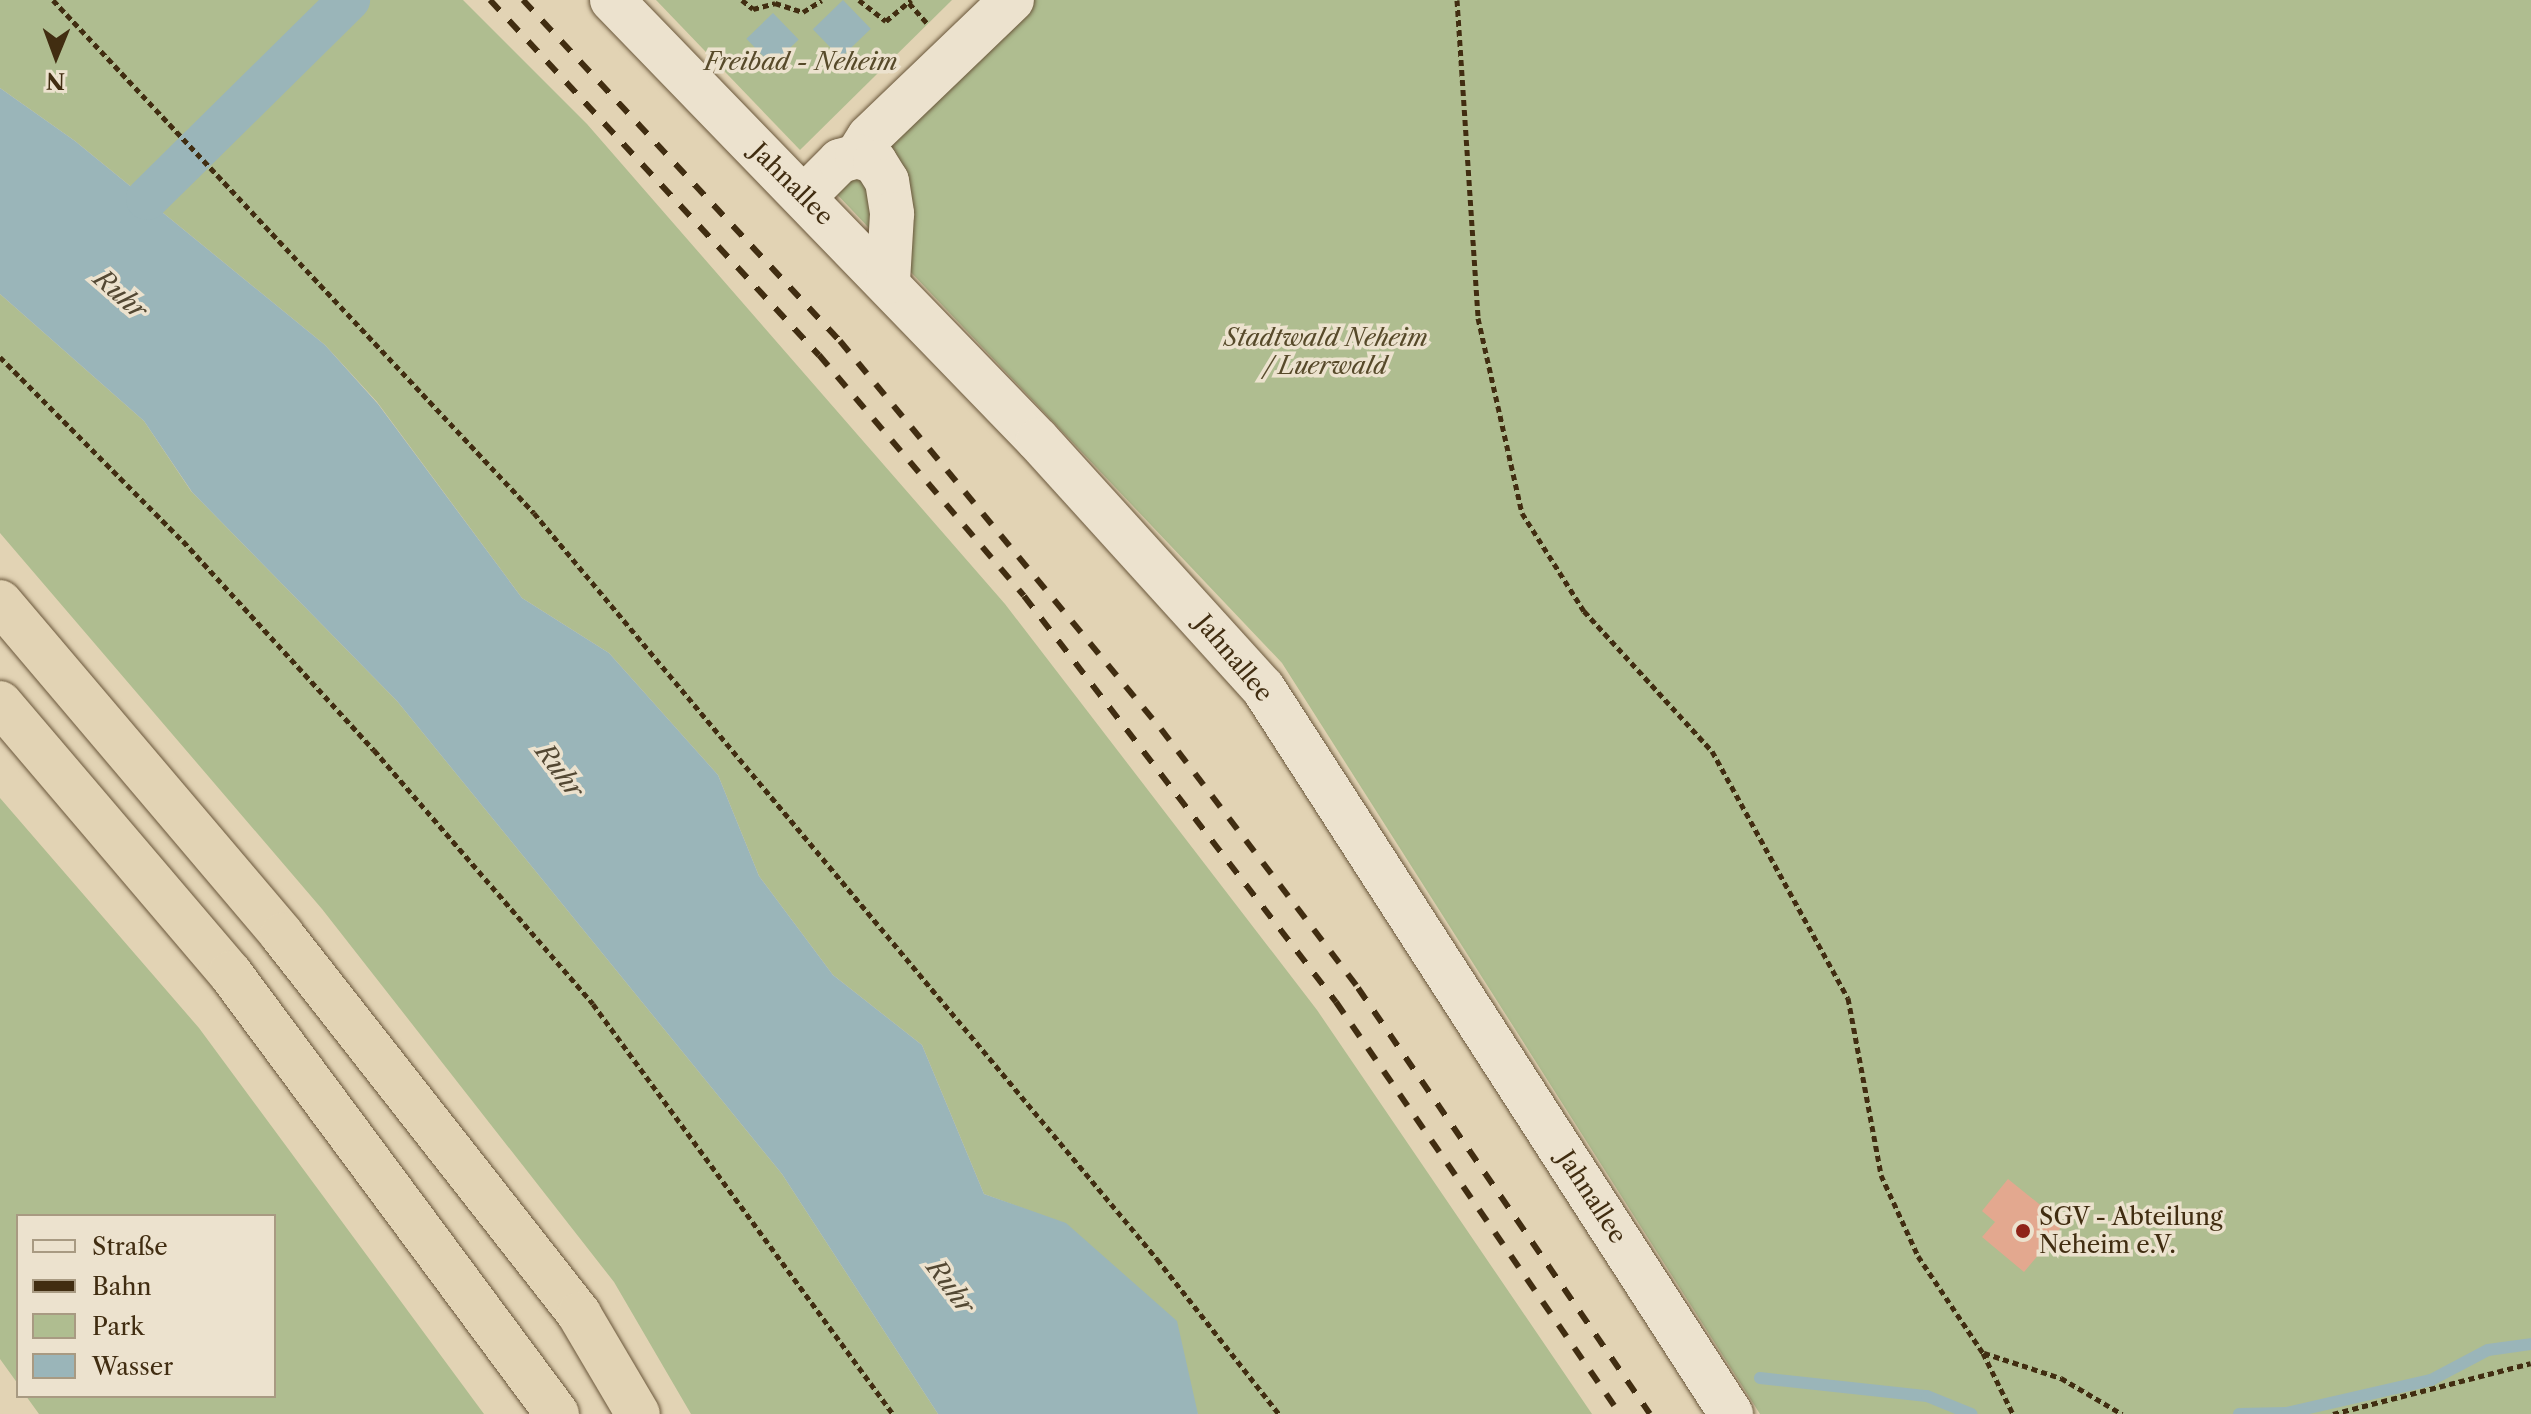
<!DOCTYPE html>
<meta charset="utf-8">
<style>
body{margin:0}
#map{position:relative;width:2531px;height:1414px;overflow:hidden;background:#e2d3b4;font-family:"Libre Caslon Text",serif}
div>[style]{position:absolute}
.green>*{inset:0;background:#afbd90}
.water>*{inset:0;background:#9ab5b9;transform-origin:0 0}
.stream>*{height:12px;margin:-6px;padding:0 6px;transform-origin:6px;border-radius:6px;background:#9ab5b9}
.canal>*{height:42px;margin:-21px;padding:0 21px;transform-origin:21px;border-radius:21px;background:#9ab5b9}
.building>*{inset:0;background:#e3a88f}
.path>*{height:5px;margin-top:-2.5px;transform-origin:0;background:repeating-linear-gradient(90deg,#412d11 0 6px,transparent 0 10px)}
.roads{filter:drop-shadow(0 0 2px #69563a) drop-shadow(0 0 2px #69563a)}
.minor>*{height:44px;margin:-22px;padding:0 22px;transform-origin:22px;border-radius:22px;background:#ece2ce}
.highway>*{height:44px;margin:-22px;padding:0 22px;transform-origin:22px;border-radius:22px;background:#e2d3b4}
.rail>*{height:6px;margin-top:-3px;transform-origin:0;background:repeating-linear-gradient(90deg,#412d11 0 14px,transparent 0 28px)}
.dots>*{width:22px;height:22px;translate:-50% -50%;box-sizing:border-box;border:4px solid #ece2ce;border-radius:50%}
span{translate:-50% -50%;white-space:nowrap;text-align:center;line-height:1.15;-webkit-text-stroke:7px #ece2ce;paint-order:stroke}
.park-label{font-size:24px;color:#574a2a;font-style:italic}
.street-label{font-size:24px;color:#412d11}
.poi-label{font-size:24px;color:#412d11}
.left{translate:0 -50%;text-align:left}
.water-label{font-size:26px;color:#534833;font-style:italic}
.legend{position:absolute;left:16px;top:1214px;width:260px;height:184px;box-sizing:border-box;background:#ece2ce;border:2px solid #a89a82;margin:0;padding:10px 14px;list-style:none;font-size:24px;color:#412d11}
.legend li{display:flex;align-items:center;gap:16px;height:40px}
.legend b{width:40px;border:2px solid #a89a82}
.north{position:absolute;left:16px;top:16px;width:80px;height:80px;-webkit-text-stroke:6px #ece2ce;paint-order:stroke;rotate:181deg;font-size:22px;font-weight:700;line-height:32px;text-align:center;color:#412d11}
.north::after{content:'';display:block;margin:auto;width:28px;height:36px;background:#412d11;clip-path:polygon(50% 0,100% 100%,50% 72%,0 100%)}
</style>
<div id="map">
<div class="green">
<div style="clip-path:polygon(0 0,463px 0,587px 124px,1005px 604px,1317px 1010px,1592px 1414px,1198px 1414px,1066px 1224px,984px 1194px,922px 1045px,833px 975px,759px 876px,718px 775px,609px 653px,522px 598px,377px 402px,325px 345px,75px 141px,0 88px)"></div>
<div style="clip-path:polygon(656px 0,952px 0,800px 150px)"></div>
<div style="clip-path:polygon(1003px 0,2531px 0,2531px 1414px,1760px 1414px,1282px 663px,813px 169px)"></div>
<div style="clip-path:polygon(0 294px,144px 421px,191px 491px,397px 701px,782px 1174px,938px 1414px,691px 1414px,614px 1282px,322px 909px,0 533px)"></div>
<div style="clip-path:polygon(0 798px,199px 1028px,484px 1414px,39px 1414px,26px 1396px,274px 1396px,274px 1216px,18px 1216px,18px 1384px,0 1359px)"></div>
</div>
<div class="water">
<div style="left:843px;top:0;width:40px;height:42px;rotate:46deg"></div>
<div style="left:773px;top:13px;width:37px;height:37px;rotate:46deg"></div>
<div style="clip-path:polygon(0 88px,75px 141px,325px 345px,378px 404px,522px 598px,609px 653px,718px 775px,759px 876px,833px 975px,922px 1045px,984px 1194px,1066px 1223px,1177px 1321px,1198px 1414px,938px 1414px,782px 1174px,397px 701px,192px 492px,144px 421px,0 294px)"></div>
</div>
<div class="stream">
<div style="left:1760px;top:1378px;width:168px;rotate:6.2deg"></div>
<div style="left:1927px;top:1396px;width:48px;rotate:22.2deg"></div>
<div style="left:2239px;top:1414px;width:48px;rotate:-1.2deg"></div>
<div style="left:2287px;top:1413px;width:148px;rotate:-12.9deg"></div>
<div style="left:2431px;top:1380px;width:64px;rotate:-27.8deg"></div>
<div style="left:2488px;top:1350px;width:43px;rotate:-7.9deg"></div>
</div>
<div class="canal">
<div style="left:147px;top:199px;width:284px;rotate:-44.6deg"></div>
</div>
<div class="building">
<div style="clip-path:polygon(2008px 1179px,2064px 1224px,2024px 1272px,1982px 1237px,1995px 1222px,1982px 1211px)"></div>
</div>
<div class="path">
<div style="left:53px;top:0;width:703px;rotate:46.84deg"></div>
<div style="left:534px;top:513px;width:972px;rotate:50.13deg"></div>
<div style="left:1157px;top:1259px;width:197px;rotate:51.8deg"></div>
<div style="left:742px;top:0;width:14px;rotate:39deg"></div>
<div style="left:753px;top:9px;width:23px;rotate:-15deg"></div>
<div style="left:775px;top:3px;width:29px;rotate:18deg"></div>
<div style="left:803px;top:12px;width:22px;rotate:-32deg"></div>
<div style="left:859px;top:0;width:34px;rotate:38deg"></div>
<div style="left:886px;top:21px;width:33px;rotate:-40deg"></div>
<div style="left:1457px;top:0;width:319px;rotate:86.2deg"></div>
<div style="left:1478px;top:318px;width:200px;rotate:77.3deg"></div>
<div style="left:1522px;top:513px;width:116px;rotate:57.7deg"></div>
<div style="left:1584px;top:611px;width:190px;rotate:47.6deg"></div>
<div style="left:1712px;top:751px;width:282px;rotate:61.2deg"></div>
<div style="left:1848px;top:998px;width:180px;rotate:79.4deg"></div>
<div style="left:1881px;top:1175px;width:89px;rotate:65.4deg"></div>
<div style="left:1918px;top:1256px;width:117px;rotate:56.2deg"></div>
<div style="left:1983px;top:1353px;width:68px;rotate:63.8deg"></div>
<div style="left:909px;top:3px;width:27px;rotate:48deg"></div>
<div style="left:0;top:357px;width:260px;rotate:45.2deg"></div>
<div style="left:183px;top:541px;width:283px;rotate:47.6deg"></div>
<div style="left:374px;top:750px;width:335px;rotate:49.2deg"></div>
<div style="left:593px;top:1004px;width:508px;rotate:53.81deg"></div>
<div style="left:1984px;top:1353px;width:81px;rotate:18deg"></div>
<div style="left:2061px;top:1378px;width:71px;rotate:30.5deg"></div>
<div style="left:2333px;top:1414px;width:204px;rotate:-14.4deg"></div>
</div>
<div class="roads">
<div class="minor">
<div style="left:612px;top:0;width:612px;rotate:45.93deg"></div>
<div style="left:1038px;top:440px;width:335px;rotate:47.8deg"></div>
<div style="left:1263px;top:688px;width:864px;rotate:57.19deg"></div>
<div style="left:857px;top:156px;width:22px;rotate:-58deg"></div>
<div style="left:869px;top:137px;width:198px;rotate:-43.8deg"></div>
<div style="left:806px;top:195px;width:48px;rotate:-45deg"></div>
<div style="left:840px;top:161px;width:18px;rotate:-16deg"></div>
<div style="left:857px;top:156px;width:19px;rotate:18deg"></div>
<div style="left:875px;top:162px;width:22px;rotate:58deg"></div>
<div style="left:887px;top:181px;width:33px;rotate:81deg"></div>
<div style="left:892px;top:214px;width:68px;rotate:93.4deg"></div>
</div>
<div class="highway">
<div style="left:0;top:602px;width:436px;rotate:49.7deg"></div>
<div style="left:282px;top:935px;width:482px;rotate:51.9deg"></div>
<div style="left:579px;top:1314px;width:116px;rotate:59.5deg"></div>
<div style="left:0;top:703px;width:355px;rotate:49.6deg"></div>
<div style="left:230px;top:973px;width:549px;rotate:53.44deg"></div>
</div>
</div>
<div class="rail">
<div style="left:490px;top:0;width:484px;rotate:47.2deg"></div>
<div style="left:819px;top:355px;width:316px;rotate:49.6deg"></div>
<div style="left:1024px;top:596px;width:512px;rotate:52.46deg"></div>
<div style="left:1336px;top:1002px;width:500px;rotate:55.42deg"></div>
<div style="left:523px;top:0;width:466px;rotate:47.1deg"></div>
<div style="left:840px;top:341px;width:504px;rotate:50.4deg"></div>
<div style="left:1161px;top:729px;width:325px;rotate:52.7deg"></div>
<div style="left:1358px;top:988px;width:516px;rotate:55.57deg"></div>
</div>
<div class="dots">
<div style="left:2023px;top:1231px;background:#8f2418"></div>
</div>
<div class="park-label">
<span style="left:801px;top:62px">Freibad - Neheim</span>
<span style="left:1326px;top:352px">Stadtwald Neheim<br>/ Luerwald</span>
</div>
<div class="street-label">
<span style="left:792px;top:184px;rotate:45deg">Jahnallee</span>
<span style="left:1234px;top:658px;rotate:50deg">Jahnallee</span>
<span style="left:1592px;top:1197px;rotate:57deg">Jahnallee</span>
</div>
<div class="poi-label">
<span class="left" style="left:2039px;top:1231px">SGV - Abteilung<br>Neheim e.V.</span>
</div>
<div class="water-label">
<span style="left:120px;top:295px;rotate:41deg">Ruhr</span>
<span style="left:559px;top:771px;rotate:53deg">Ruhr</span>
<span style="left:950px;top:1287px;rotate:53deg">Ruhr</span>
</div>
<ul class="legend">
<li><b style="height:10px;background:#ece2ce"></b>Straße</li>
<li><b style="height:10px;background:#412d11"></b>Bahn</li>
<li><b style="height:22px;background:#afbd90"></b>Park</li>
<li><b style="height:22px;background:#9ab5b9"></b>Wasser</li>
</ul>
<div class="north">N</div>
</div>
